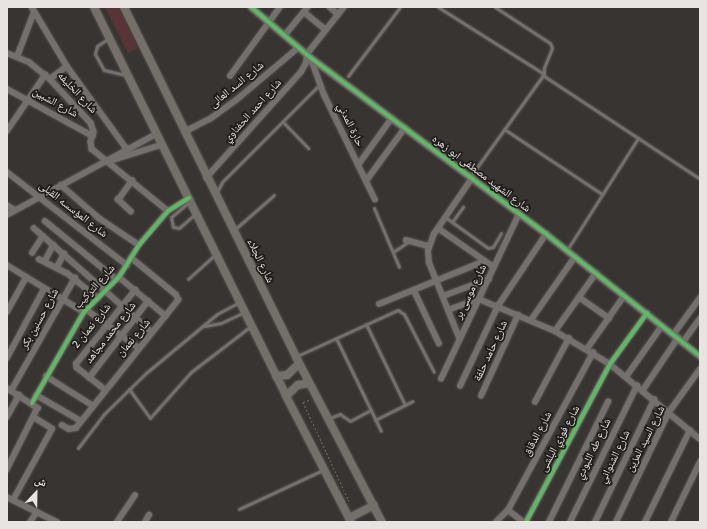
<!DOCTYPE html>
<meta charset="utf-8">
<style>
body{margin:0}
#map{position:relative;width:707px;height:529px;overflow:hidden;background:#383431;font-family:"Fira Sans","Noto Naskh Arabic",sans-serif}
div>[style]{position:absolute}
.green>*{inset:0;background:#593335}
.path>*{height:1px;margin-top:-0.5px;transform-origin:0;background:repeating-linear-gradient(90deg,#6f6c6a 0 2px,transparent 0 4px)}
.roads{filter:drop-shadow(0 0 1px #54514e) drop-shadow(0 0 1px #54514e)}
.service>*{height:3px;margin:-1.5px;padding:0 1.5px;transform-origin:1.5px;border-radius:1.5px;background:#74706e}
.minor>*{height:5.5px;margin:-2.75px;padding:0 2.75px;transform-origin:2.75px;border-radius:2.75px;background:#74706e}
.tertiary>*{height:7px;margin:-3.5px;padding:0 3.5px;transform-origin:3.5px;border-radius:3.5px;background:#74706e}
.secondary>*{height:8px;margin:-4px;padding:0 4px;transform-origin:4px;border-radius:4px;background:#746f68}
.cycleway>*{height:4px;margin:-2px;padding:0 2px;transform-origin:2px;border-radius:2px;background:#5cba63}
span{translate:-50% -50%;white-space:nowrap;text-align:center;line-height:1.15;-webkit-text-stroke:3.5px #1f1c1a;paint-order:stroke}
.street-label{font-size:11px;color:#e9e4e1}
.frame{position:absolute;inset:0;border:8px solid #e9e4e1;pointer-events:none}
.north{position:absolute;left:16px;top:473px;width:40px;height:40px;-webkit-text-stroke:3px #1f1c1a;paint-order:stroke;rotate:22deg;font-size:11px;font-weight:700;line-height:16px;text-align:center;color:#e9e4e1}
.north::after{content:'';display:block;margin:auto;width:14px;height:18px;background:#e9e4e1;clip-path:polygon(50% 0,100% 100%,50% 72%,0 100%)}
</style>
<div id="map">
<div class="green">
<div style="clip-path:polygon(105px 7px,118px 7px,138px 48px,128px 53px)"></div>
</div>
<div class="path">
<div style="left:309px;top:400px;width:6px;rotate:162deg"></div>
<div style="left:303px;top:402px;width:109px;rotate:65.1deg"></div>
</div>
<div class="roads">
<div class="service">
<div style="left:438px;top:7px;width:125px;rotate:32.3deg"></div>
<div style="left:544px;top:74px;width:127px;rotate:125.7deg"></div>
<div style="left:495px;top:7px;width:66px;rotate:33.2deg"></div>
<div style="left:550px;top:43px;width:5px;rotate:68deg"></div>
<div style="left:552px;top:48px;width:22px;rotate:112deg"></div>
<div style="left:544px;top:68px;width:8px;rotate:90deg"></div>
<div style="left:544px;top:76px;width:187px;rotate:33.4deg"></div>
<div style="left:109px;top:38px;width:14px;rotate:146deg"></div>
<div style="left:97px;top:46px;width:8px;rotate:104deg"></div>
<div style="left:95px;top:54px;width:18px;rotate:61deg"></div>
<div style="left:104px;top:70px;width:23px;rotate:13deg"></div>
<div style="left:348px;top:76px;width:86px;rotate:-53deg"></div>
<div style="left:284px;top:123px;width:35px;rotate:46deg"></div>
<div style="left:504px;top:129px;width:118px;rotate:33.6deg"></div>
<div style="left:217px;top:192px;width:11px;rotate:-63deg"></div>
<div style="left:222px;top:182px;width:139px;rotate:-45deg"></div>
<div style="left:189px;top:202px;width:23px;rotate:140deg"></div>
<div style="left:171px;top:217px;width:10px;rotate:79deg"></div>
<div style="left:173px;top:227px;width:6px;rotate:9deg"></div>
<div style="left:179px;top:228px;width:21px;rotate:-41deg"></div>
<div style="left:374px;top:208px;width:64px;rotate:67deg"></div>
<div style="left:445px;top:217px;width:53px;rotate:35.8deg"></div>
<div style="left:488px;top:248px;width:5px;rotate:-11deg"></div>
<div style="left:493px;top:247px;width:16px;rotate:-60deg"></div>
<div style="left:452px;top:222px;width:19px;rotate:-54deg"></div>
<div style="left:234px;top:230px;width:53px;rotate:-41.2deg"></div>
<div style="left:567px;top:250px;width:133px;rotate:-57.6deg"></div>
<div style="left:393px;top:252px;width:18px;rotate:-34deg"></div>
<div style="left:188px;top:279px;width:36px;rotate:-42deg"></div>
<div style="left:366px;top:324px;width:90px;rotate:64.3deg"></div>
<div style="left:205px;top:326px;width:16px;rotate:-11deg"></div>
<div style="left:221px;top:323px;width:26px;rotate:-25deg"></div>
<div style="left:336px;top:338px;width:103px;rotate:64.2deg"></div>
<div style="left:297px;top:356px;width:111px;rotate:-24.5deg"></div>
<div style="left:398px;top:310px;width:7px;rotate:34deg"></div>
<div style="left:404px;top:314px;width:65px;rotate:62.7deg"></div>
<div style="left:129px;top:389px;width:36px;rotate:54deg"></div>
<div style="left:150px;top:418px;width:62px;rotate:-48.3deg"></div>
<div style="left:191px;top:372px;width:76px;rotate:-37.5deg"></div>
<div style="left:330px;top:418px;width:11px;rotate:-22deg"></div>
<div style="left:340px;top:414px;width:12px;rotate:35deg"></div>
<div style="left:350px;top:421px;width:24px;rotate:-28deg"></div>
<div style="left:375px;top:420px;width:42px;rotate:-26.6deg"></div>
<div style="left:78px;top:448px;width:43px;rotate:-52.6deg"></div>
<div style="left:104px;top:414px;width:59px;rotate:-44.3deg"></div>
<div style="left:146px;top:373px;width:92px;rotate:-39.7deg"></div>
<div style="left:217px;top:314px;width:24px;rotate:-28deg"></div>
<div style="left:239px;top:509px;width:93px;rotate:-24.9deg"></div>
</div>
<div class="minor">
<div style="left:32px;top:7px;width:69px;rotate:59.3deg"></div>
<div style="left:67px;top:66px;width:102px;rotate:54.1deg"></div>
<div style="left:330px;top:7px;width:11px;rotate:41deg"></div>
<div style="left:304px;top:12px;width:28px;rotate:39deg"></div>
<div style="left:285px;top:35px;width:36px;rotate:-51deg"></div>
<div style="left:7px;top:53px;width:24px;rotate:22deg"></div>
<div style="left:29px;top:62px;width:27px;rotate:39deg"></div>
<div style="left:50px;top:79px;width:60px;rotate:47deg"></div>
<div style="left:91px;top:123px;width:9px;rotate:72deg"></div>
<div style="left:94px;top:132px;width:10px;rotate:107deg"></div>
<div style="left:91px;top:142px;width:7px;rotate:82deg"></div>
<div style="left:92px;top:149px;width:98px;rotate:39.2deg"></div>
<div style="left:17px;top:57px;width:48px;rotate:-69.3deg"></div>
<div style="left:311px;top:58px;width:38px;rotate:70deg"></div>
<div style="left:324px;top:94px;width:117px;rotate:64.1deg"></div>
<div style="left:230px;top:76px;width:85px;rotate:-54.1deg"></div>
<div style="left:50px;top:79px;width:21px;rotate:-37deg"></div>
<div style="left:7px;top:89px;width:98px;rotate:28.7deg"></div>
<div style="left:7px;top:131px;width:68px;rotate:-55.8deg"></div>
<div style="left:184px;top:132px;width:29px;rotate:-27deg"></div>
<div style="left:210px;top:119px;width:31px;rotate:-36deg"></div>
<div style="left:235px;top:101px;width:82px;rotate:-40.1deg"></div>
<div style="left:113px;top:160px;width:50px;rotate:-17.4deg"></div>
<div style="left:358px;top:165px;width:58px;rotate:-54.1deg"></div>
<div style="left:7px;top:172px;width:152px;rotate:37.8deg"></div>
<div style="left:206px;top:178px;width:142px;rotate:-48.1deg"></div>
<div style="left:301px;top:72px;width:10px;rotate:-61deg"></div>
<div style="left:306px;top:63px;width:9px;rotate:-84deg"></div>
<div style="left:307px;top:54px;width:60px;rotate:-51.8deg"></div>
<div style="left:366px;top:181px;width:66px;rotate:-53.7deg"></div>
<div style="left:61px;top:185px;width:50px;rotate:41deg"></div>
<div style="left:99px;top:218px;width:48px;rotate:34deg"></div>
<div style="left:7px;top:205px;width:9px;rotate:32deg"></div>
<div style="left:131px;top:212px;width:18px;rotate:-137deg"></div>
<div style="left:118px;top:200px;width:24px;rotate:-54deg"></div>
<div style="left:7px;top:215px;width:170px;rotate:-28.5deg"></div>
<div style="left:45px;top:221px;width:92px;rotate:39.2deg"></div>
<div style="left:34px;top:228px;width:157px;rotate:41.4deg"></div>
<div style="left:438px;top:228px;width:68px;rotate:34.9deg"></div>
<div style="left:406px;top:240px;width:24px;rotate:15deg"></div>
<div style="left:32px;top:253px;width:20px;rotate:-57deg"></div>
<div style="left:39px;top:259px;width:31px;rotate:27deg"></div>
<div style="left:67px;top:273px;width:40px;rotate:39deg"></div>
<div style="left:45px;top:261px;width:18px;rotate:-63deg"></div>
<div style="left:7px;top:265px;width:90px;rotate:31.4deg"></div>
<div style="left:57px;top:267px;width:15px;rotate:-62deg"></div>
<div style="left:119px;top:277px;width:61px;rotate:39.7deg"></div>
<div style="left:414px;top:290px;width:59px;rotate:64.7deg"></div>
<div style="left:443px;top:296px;width:49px;rotate:-20.3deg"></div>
<div style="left:579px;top:297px;width:37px;rotate:35deg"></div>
<div style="left:379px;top:304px;width:114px;rotate:-22.1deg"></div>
<div style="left:87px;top:310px;width:64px;rotate:36.2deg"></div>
<div style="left:448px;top:310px;width:33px;rotate:-20deg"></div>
<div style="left:479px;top:299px;width:82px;rotate:22.8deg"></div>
<div style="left:555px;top:331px;width:64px;rotate:31deg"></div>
<div style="left:610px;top:364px;width:117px;rotate:39.8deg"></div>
<div style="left:7px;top:312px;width:39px;rotate:-61deg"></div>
<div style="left:531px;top:320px;width:77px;rotate:-55.1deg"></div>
<div style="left:555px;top:331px;width:71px;rotate:-54.7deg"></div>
<div style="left:673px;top:335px;width:46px;rotate:-53.9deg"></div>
<div style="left:459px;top:338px;width:81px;rotate:-111.8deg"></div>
<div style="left:429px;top:263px;width:12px;rotate:-95deg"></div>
<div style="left:428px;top:251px;width:18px;rotate:-71deg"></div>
<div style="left:434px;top:234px;width:68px;rotate:-55.8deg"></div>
<div style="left:683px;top:342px;width:29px;rotate:-54deg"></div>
<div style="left:587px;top:349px;width:65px;rotate:-55.1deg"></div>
<div style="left:7px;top:358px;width:78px;rotate:-61.8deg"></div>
<div style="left:46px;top:376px;width:54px;rotate:32.2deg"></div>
<div style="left:626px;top:377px;width:62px;rotate:-54.8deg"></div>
<div style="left:89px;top:378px;width:97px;rotate:-52.5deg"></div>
<div style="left:441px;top:379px;width:183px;rotate:-64.7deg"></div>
<div style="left:460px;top:386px;width:89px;rotate:-64.6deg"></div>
<div style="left:498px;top:306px;width:87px;rotate:-56.3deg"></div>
<div style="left:7px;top:388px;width:37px;rotate:33deg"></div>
<div style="left:38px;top:408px;width:69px;rotate:116.6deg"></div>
<div style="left:105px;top:390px;width:36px;rotate:-142deg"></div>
<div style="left:77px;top:368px;width:4px;rotate:-104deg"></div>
<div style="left:76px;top:364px;width:95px;rotate:-51.4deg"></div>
<div style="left:643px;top:390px;width:63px;rotate:-56.1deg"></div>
<div style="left:11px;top:391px;width:130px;rotate:-60.5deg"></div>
<div style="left:36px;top:395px;width:52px;rotate:30deg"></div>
<div style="left:481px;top:396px;width:89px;rotate:-65.4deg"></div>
<div style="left:535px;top:402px;width:72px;rotate:-62deg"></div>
<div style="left:32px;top:403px;width:105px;rotate:-60.3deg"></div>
<div style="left:84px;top:312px;width:49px;rotate:-45deg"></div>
<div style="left:119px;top:277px;width:38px;rotate:-58deg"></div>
<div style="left:139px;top:245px;width:45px;rotate:-49.5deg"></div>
<div style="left:168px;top:211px;width:25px;rotate:-32deg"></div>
<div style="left:7px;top:417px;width:25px;rotate:-61deg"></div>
<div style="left:62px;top:425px;width:8px;rotate:30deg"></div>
<div style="left:69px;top:429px;width:7px;rotate:-8deg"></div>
<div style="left:76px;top:428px;width:164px;rotate:-51.4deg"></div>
<div style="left:178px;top:300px;width:5px;rotate:-112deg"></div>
<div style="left:176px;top:295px;width:58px;rotate:-140.6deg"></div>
<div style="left:7px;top:497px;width:56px;rotate:26.6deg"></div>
<div style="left:13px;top:500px;width:81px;rotate:-61.2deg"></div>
<div style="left:52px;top:429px;width:22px;rotate:-148deg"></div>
<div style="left:508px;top:510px;width:20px;rotate:37deg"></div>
<div style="left:30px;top:522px;width:12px;rotate:-55deg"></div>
<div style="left:117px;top:522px;width:32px;rotate:-56deg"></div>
<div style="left:145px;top:522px;width:8px;rotate:-60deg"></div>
<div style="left:496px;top:522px;width:17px;rotate:-45deg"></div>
<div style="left:508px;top:510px;width:179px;rotate:-61.6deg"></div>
<div style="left:526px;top:522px;width:179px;rotate:-62deg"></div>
<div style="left:610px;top:364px;width:63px;rotate:-54deg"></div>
<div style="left:549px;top:522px;width:134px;rotate:-63.8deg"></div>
<div style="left:570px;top:522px;width:152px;rotate:-63.8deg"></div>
<div style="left:595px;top:522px;width:136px;rotate:-64.2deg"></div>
<div style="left:616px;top:522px;width:122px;rotate:-64.3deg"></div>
<div style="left:669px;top:412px;width:53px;rotate:-54.2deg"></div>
<div style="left:645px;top:522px;width:102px;rotate:-63.9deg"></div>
<div style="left:671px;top:522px;width:67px;rotate:-64.2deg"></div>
</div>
<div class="tertiary">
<div style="left:251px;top:7px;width:79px;rotate:40.4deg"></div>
<div style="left:311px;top:58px;width:294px;rotate:36.8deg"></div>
<div style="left:546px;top:234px;width:196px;rotate:38.4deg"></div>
</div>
<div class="secondary">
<div style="left:94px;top:7px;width:434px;rotate:63.7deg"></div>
<div style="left:286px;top:396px;width:142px;rotate:62.7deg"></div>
<div style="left:124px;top:7px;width:390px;rotate:63.8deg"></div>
<div style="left:296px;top:357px;width:186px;rotate:62.5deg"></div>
<div style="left:276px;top:376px;width:11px;rotate:-5deg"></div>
<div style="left:287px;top:375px;width:16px;rotate:-43deg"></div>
<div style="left:286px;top:396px;width:16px;rotate:-43deg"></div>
<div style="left:298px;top:385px;width:11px;rotate:-10deg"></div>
<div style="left:349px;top:518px;width:28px;rotate:-27deg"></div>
</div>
</div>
<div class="cycleway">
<div style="left:251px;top:7px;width:79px;rotate:40.4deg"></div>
<div style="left:311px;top:58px;width:294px;rotate:36.8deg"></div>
<div style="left:546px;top:234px;width:196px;rotate:38.4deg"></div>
<div style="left:32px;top:403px;width:105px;rotate:-60.3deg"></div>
<div style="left:84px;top:312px;width:49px;rotate:-45deg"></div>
<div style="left:119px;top:277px;width:38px;rotate:-58deg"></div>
<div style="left:139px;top:245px;width:45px;rotate:-49.5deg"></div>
<div style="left:168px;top:211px;width:25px;rotate:-32deg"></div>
<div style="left:526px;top:522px;width:179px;rotate:-62deg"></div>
<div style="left:610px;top:364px;width:63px;rotate:-54deg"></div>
</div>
<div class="street-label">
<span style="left:237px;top:85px;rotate:-39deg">شارع السد العالى</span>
<span style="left:77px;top:93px;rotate:47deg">شارع الخليفه</span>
<span style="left:55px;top:103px;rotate:29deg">شارع الشبين</span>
<span style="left:253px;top:111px;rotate:-48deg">شارع احمد الحفناوي</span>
<span style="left:350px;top:125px;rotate:64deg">حارة المدني</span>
<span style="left:481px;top:174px;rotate:37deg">شارع الشهيد مصطفى ابو زهره</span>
<span style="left:73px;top:210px;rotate:38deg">شارع المؤسسه القبلى</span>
<span style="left:260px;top:261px;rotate:64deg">شارع الجلاء</span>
<span style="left:95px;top:287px;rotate:-48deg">شارع التركيب</span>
<span style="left:471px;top:292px;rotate:-64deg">شارع موسى بر</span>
<span style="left:40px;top:319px;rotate:-61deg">شارع حسنين بكر</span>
<span style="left:92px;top:326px;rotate:-51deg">شارع نعمان 2</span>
<span style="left:111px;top:333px;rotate:-52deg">شارع محمد مجاهد</span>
<span style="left:134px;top:338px;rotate:-50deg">شارع نعمان</span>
<span style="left:491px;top:351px;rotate:-65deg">شارع حامد حلفة</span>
<span style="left:538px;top:434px;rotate:-62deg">شارع الدقاق</span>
<span style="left:560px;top:439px;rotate:-62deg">شارع فوزي البلشى</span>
<span style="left:646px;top:439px;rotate:-63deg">شارع السيد المزين</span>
<span style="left:594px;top:449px;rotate:-64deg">شارع طه اللبودي</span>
<span style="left:615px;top:457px;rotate:-64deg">شارع الشنواني</span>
</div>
<div class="frame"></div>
<div class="north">ش</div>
</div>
